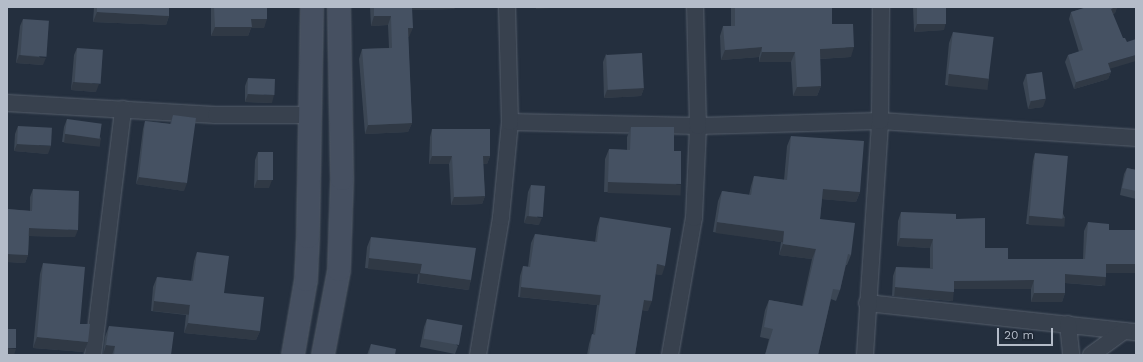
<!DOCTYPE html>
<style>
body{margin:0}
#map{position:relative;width:1143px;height:362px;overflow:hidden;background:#242f3e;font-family:"Work Sans",sans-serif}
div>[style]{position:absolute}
.roads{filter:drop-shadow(0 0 1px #565f6c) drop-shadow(0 0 1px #565f6c)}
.street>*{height:16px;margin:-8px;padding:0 8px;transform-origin:8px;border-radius:8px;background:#38414e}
.secondary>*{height:22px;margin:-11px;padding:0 11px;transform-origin:11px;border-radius:11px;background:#465061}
.wall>*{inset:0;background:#3b4654}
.shaded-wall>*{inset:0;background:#303945;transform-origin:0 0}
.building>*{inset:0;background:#455162;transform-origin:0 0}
span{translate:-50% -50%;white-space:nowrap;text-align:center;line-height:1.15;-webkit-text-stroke:3.5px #1d2633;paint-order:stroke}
.frame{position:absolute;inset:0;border:8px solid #b4bcc9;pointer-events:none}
.scale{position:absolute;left:997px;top:328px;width:56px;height:18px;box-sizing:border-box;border:2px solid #b4bcc9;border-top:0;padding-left:5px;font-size:12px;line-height:14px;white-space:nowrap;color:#b4bcc9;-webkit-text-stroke:3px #1d2633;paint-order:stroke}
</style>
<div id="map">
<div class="roads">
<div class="street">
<div style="left:7px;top:103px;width:209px;rotate:3.3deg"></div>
<div style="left:216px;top:115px;width:94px"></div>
<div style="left:510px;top:122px;width:188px;rotate:1.2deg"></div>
<div style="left:698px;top:126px;width:182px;rotate:-1.6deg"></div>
<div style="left:880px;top:121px;width:257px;rotate:3.8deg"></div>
<div style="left:867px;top:303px;width:271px;rotate:6.2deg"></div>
<div style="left:1068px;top:324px;width:31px;rotate:84deg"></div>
<div style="left:93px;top:355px;width:248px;rotate:-83deg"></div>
<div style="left:478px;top:355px;width:140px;rotate:-80.5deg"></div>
<div style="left:501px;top:217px;width:95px;rotate:-84.6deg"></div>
<div style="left:510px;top:122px;width:115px;rotate:-91.5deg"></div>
<div style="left:670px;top:355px;width:139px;rotate:-80.1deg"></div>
<div style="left:694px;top:218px;width:92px;rotate:-87.5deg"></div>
<div style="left:698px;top:126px;width:119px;rotate:-91.4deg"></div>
<div style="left:865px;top:355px;width:234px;rotate:-86.3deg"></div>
<div style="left:880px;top:121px;width:114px;rotate:-89.5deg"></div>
<div style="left:1091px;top:355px;width:41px;rotate:-36deg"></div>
</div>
<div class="secondary">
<div style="left:293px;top:355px;width:76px;rotate:-80.2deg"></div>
<div style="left:306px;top:280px;width:43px;rotate:-87.3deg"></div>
<div style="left:308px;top:237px;width:230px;rotate:-89deg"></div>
<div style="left:323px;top:355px;width:86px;rotate:-79.3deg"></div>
<div style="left:339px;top:270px;width:91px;rotate:-88.1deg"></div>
<div style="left:342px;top:179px;width:172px;rotate:-91deg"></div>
</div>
</div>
<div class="wall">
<div style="clip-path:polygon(94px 7px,169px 7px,169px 16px,166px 25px,93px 22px)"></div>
<div style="clip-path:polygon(211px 7px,267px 7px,264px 28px,251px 28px,248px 36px,211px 36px)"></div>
<div style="clip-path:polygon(370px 7px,455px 7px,454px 9px,412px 10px,409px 37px,408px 37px,412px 123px,408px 132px,365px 134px,359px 59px,362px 49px,389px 48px,388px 25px,371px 26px)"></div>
<div style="clip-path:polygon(731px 7px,832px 7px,832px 24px,851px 57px,820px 59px,821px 86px,817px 96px,793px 96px,791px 62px,759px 62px,759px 57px,721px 60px,720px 36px,723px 26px,731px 26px)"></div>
<div style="clip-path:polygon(913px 7px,946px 7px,944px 30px,914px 32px)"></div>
<div style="clip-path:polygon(1085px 7px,1117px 7px,1115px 13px,1113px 14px,1110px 69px,1111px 72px,1108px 79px,1074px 89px,1065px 62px,1068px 55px,1079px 52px,1069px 19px,1071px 12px,1085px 8px)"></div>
<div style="clip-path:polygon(23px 19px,43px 65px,16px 63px,20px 26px)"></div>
<div style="clip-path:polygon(953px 32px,989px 78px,986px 89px,945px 85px,949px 43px)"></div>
<div style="clip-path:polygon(77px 48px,96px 92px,71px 90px,74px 55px)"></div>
<div style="clip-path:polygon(606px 54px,644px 88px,641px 96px,604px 98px,603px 62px)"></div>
<div style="clip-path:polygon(1026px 75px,1043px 107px,1028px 109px,1023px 83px)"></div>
<div style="clip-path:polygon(248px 78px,272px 103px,245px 102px,245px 86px)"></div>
<div style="clip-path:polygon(173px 115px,184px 191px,136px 184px,143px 129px,145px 121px,170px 124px)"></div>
<div style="clip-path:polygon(67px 119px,101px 138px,98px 146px,62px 142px,64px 127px)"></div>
<div style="clip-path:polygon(18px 126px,48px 154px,14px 151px,15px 134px)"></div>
<div style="clip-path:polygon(631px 127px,674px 151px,677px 194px,604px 192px,605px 159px,609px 149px,627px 150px,627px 137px)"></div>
<div style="clip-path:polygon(432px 129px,490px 156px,487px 164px,483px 164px,485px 196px,482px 204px,451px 205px,449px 164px,429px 164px,430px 137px)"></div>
<div style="clip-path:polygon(791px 136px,860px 192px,856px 202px,822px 199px,820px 219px,851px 255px,847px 265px,846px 265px,840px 290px,836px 301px,831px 299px,818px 355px,765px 355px,769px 339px,760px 337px,765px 310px,769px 300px,802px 306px,812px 259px,779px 255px,781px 242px,713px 232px,718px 201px,722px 191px,749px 195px,751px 186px,754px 176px,784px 180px,787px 146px)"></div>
<div style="clip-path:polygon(258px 152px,269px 188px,254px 188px,255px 160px)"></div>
<div style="clip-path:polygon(1035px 153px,1065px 218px,1062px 226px,1026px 224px,1033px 161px)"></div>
<div style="clip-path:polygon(1127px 168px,1136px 170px,1136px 199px,1120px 195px,1124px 174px)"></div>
<div style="clip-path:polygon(531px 185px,539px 225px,524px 223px,528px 192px)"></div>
<div style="clip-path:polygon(33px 189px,75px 237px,29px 236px,28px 255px,25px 263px,7px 262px,7px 209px,30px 211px,30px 197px)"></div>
<div style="clip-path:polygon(901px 212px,956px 219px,985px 248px,1008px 259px,1083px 259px,1084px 231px,1088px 222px,1109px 230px,1136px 230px,1136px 273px,1106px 273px,1106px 277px,1102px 286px,1065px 283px,1065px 293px,1062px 302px,1031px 302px,1031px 289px,954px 289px,951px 301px,892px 296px,893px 276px,896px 267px,930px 268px,930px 248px,897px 246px,898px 221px)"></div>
<div style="clip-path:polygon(600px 217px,662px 275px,655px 274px,648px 311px,642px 310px,635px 355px,587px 355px,589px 344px,592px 334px,593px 335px,597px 305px,518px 297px,520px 276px,523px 266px,528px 267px,531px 243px,535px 234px,595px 242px,597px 227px)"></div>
<div style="clip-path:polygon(371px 237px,471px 280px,468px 290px,417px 283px,418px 274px,365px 268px,367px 247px)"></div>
<div style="clip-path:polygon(197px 252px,224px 293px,260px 331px,256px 340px,184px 333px,186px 315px,151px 311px,153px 287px,157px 277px,191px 281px,194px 261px)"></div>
<div style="clip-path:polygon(43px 263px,80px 324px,88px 342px,84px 352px,33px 348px,40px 274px)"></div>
<div style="clip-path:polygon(427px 319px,458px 346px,455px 354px,420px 347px,424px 327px)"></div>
<div style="clip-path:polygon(109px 326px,171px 355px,103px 355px,105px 337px)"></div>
<div style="clip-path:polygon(371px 344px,395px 355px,367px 355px)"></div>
</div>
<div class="shaded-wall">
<div style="clip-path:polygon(409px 7px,455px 7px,454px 9px,408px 10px)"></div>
<div style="clip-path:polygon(536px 7px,566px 7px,536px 9px)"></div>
<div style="clip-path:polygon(1115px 7px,1117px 7px,1115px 13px,1108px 16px,1111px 9px)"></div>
<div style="clip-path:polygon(97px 12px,169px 16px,166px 25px,93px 22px)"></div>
<div style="clip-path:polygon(374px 16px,391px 16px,388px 25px,371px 26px)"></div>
<div style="clip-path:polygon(251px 19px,267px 19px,264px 28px,251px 28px,248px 36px,211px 36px,215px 27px)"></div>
<div style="clip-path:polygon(946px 22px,944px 30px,914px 32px,917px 24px)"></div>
<div style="clip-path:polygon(408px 28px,413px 28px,409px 37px,404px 37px)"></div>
<div style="clip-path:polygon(762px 47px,759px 57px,721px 60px,725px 50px)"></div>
<div style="clip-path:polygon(854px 47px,851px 57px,816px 59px,820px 49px)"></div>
<div style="clip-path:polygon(762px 52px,795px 52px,791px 62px,759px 62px)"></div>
<div style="clip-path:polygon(19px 55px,46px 58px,43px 65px,16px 63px)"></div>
<div style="clip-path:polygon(1136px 55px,1136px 61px,1106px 70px,1108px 63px)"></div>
<div style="clip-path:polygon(1111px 72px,1108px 79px,1074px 89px,1076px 82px)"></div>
<div style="left:949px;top:74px;width:40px;height:12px;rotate:6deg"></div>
<div style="clip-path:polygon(73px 82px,99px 84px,96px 92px,71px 90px)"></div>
<div style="clip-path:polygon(821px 86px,817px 96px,793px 96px,797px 87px)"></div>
<div style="clip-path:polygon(644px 88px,641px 96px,604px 98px,607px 90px)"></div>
<div style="clip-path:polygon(248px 94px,274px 95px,272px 103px,245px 102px)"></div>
<div style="clip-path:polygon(1046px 99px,1043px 107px,1028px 109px,1031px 101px)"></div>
<div style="clip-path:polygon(412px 123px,408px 132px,365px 134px,368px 125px)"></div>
<div style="left:65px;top:134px;width:36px;height:9px;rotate:6deg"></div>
<div style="clip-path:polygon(17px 144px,51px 146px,48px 154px,14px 151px)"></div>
<div style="clip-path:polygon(432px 156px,452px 156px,449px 164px,429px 164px)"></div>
<div style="clip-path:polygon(483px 156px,490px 156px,487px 164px,480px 164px)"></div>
<div style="clip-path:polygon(139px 177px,187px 183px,184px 191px,136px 184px)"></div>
<div style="clip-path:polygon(257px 180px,272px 180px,269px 188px,254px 188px)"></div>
<div style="left:608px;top:182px;width:73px;height:11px;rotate:2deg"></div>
<div style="clip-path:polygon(823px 189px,860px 192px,856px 202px,820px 199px)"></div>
<div style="clip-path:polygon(485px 196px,482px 204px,451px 205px,454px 197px)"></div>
<div style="clip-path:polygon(527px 216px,542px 218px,539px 225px,524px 223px)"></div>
<div style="left:1029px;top:216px;width:36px;height:9px;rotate:3deg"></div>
<div style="left:717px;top:222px;width:68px;height:11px;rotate:8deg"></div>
<div style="clip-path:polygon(29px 228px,78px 230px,75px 237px,27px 236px)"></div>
<div style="clip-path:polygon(900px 238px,933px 239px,930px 248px,897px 246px)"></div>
<div style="clip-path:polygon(783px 244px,816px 249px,812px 259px,779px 255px)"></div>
<div style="clip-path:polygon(7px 254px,28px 255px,25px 263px,7px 262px)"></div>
<div style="left:369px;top:258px;width:53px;height:11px;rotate:6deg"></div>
<div style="clip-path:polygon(657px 264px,665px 266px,662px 275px,653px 274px)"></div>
<div style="left:1106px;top:264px;width:30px;height:9px"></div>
<div style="left:420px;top:273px;width:51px;height:10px;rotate:8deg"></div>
<div style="left:1065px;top:274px;width:41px;height:9px;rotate:4deg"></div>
<div style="clip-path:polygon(1034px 280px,1031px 289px,951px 289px,954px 281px)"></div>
<div style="left:521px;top:287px;width:80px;height:10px;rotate:6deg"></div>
<div style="left:895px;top:287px;width:59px;height:9px;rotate:5deg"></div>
<div style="clip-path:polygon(1034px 293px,1065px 293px,1062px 302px,1031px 302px)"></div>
<div style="clip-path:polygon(644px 300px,652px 301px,648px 311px,640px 310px)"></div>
<div style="left:154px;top:301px;width:36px;height:10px;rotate:6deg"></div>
<div style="clip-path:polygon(188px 323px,260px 331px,256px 340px,184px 333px)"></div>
<div style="clip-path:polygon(37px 337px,88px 342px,84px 352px,33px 348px)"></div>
<div style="clip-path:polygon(106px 345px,115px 346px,112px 355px,103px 355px)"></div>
<div style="clip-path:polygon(7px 348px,16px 349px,14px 355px,7px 355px)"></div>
</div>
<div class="building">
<div style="clip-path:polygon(97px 7px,169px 7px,169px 16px,97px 12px)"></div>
<div style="clip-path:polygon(214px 7px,267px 7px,267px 19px,251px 19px,252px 27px,215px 27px)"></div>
<div style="clip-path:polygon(374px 7px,412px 7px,413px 28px,408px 28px,412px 123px,368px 125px,362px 49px,392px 48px,391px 16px,374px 16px)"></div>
<div style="clip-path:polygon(735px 7px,832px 7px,832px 24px,853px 24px,854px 47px,820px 49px,821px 86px,797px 87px,795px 52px,762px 52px,762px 47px,725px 50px,723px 26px,735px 26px)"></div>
<div style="left:917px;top:7px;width:29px;height:17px"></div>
<div style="clip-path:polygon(1087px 7px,1115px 7px,1111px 9px,1123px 38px,1125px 38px,1127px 42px,1136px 39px,1136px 55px,1108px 63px,1111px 72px,1076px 82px,1068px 55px,1083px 50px,1071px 12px)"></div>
<div style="left:23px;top:19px;width:26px;height:36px;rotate:4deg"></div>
<div style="left:953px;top:32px;width:41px;height:42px;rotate:7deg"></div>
<div style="left:77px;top:48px;width:26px;height:34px;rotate:4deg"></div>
<div style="left:642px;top:53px;width:35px;height:36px;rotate:87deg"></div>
<div style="left:1042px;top:72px;width:27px;height:16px;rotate:82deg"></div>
<div style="left:248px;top:78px;width:27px;height:16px;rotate:2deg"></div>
<div style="clip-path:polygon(173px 115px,196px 118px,187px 183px,139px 177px,145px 121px,171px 124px)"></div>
<div style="left:67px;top:119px;width:35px;height:15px;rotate:8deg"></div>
<div style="left:18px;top:126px;width:34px;height:18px;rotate:3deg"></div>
<div style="clip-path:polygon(631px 127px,674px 127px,674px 151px,681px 151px,681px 184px,608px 182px,609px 149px,630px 150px)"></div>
<div style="clip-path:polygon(432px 129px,490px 129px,490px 156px,483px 156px,485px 196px,454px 197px,452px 156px,432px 156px)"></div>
<div style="clip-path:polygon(791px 136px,864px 141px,860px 192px,823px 189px,820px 219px,855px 223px,851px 255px,848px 254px,840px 290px,833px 289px,818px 355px,765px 355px,773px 329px,764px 327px,769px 300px,803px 306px,816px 249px,783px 244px,784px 231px,717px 222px,722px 191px,751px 195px,754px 176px,787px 180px)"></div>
<div style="left:258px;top:152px;width:15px;height:28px"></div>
<div style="left:1035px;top:153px;width:33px;height:63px;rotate:5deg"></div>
<div style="clip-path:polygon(1127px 168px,1136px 170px,1136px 191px,1122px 188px)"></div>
<div style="left:531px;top:185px;width:14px;height:31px;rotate:4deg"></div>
<div style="clip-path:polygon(33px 189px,79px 191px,78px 230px,29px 228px,28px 255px,7px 254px,7px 209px,32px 211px)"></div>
<div style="clip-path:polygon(901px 212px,956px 214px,956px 219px,985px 218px,985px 248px,1008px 248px,1008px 259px,1085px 259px,1088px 222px,1109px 224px,1109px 230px,1136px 230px,1136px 264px,1106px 264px,1106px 277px,1065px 274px,1065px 293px,1034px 293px,1034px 280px,954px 281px,954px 292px,895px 287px,896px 267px,933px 269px,933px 239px,900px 238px)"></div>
<div style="clip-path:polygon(600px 217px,671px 228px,665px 266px,657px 264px,652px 301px,644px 300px,635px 355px,589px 355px,592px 334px,595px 335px,601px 295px,521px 287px,523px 266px,530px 267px,535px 234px,597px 242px)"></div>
<div style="clip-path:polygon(371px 237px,476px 248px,471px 280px,420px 273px,422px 264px,369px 258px)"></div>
<div style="clip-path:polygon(197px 252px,229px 256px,224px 293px,264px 297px,260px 331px,188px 323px,190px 305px,154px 301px,157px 277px,193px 281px)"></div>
<div style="clip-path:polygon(43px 263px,85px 267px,80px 324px,90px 324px,88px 342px,37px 337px)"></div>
<div style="left:427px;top:319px;width:36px;height:20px;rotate:10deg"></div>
<div style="clip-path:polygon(109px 326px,174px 332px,171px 355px,114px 355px,115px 346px,106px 345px)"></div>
<div style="left:7px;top:329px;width:9px;height:19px"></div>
<div style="clip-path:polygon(371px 344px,396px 349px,395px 355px,369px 355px)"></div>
</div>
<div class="frame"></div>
<div class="scale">20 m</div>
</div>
